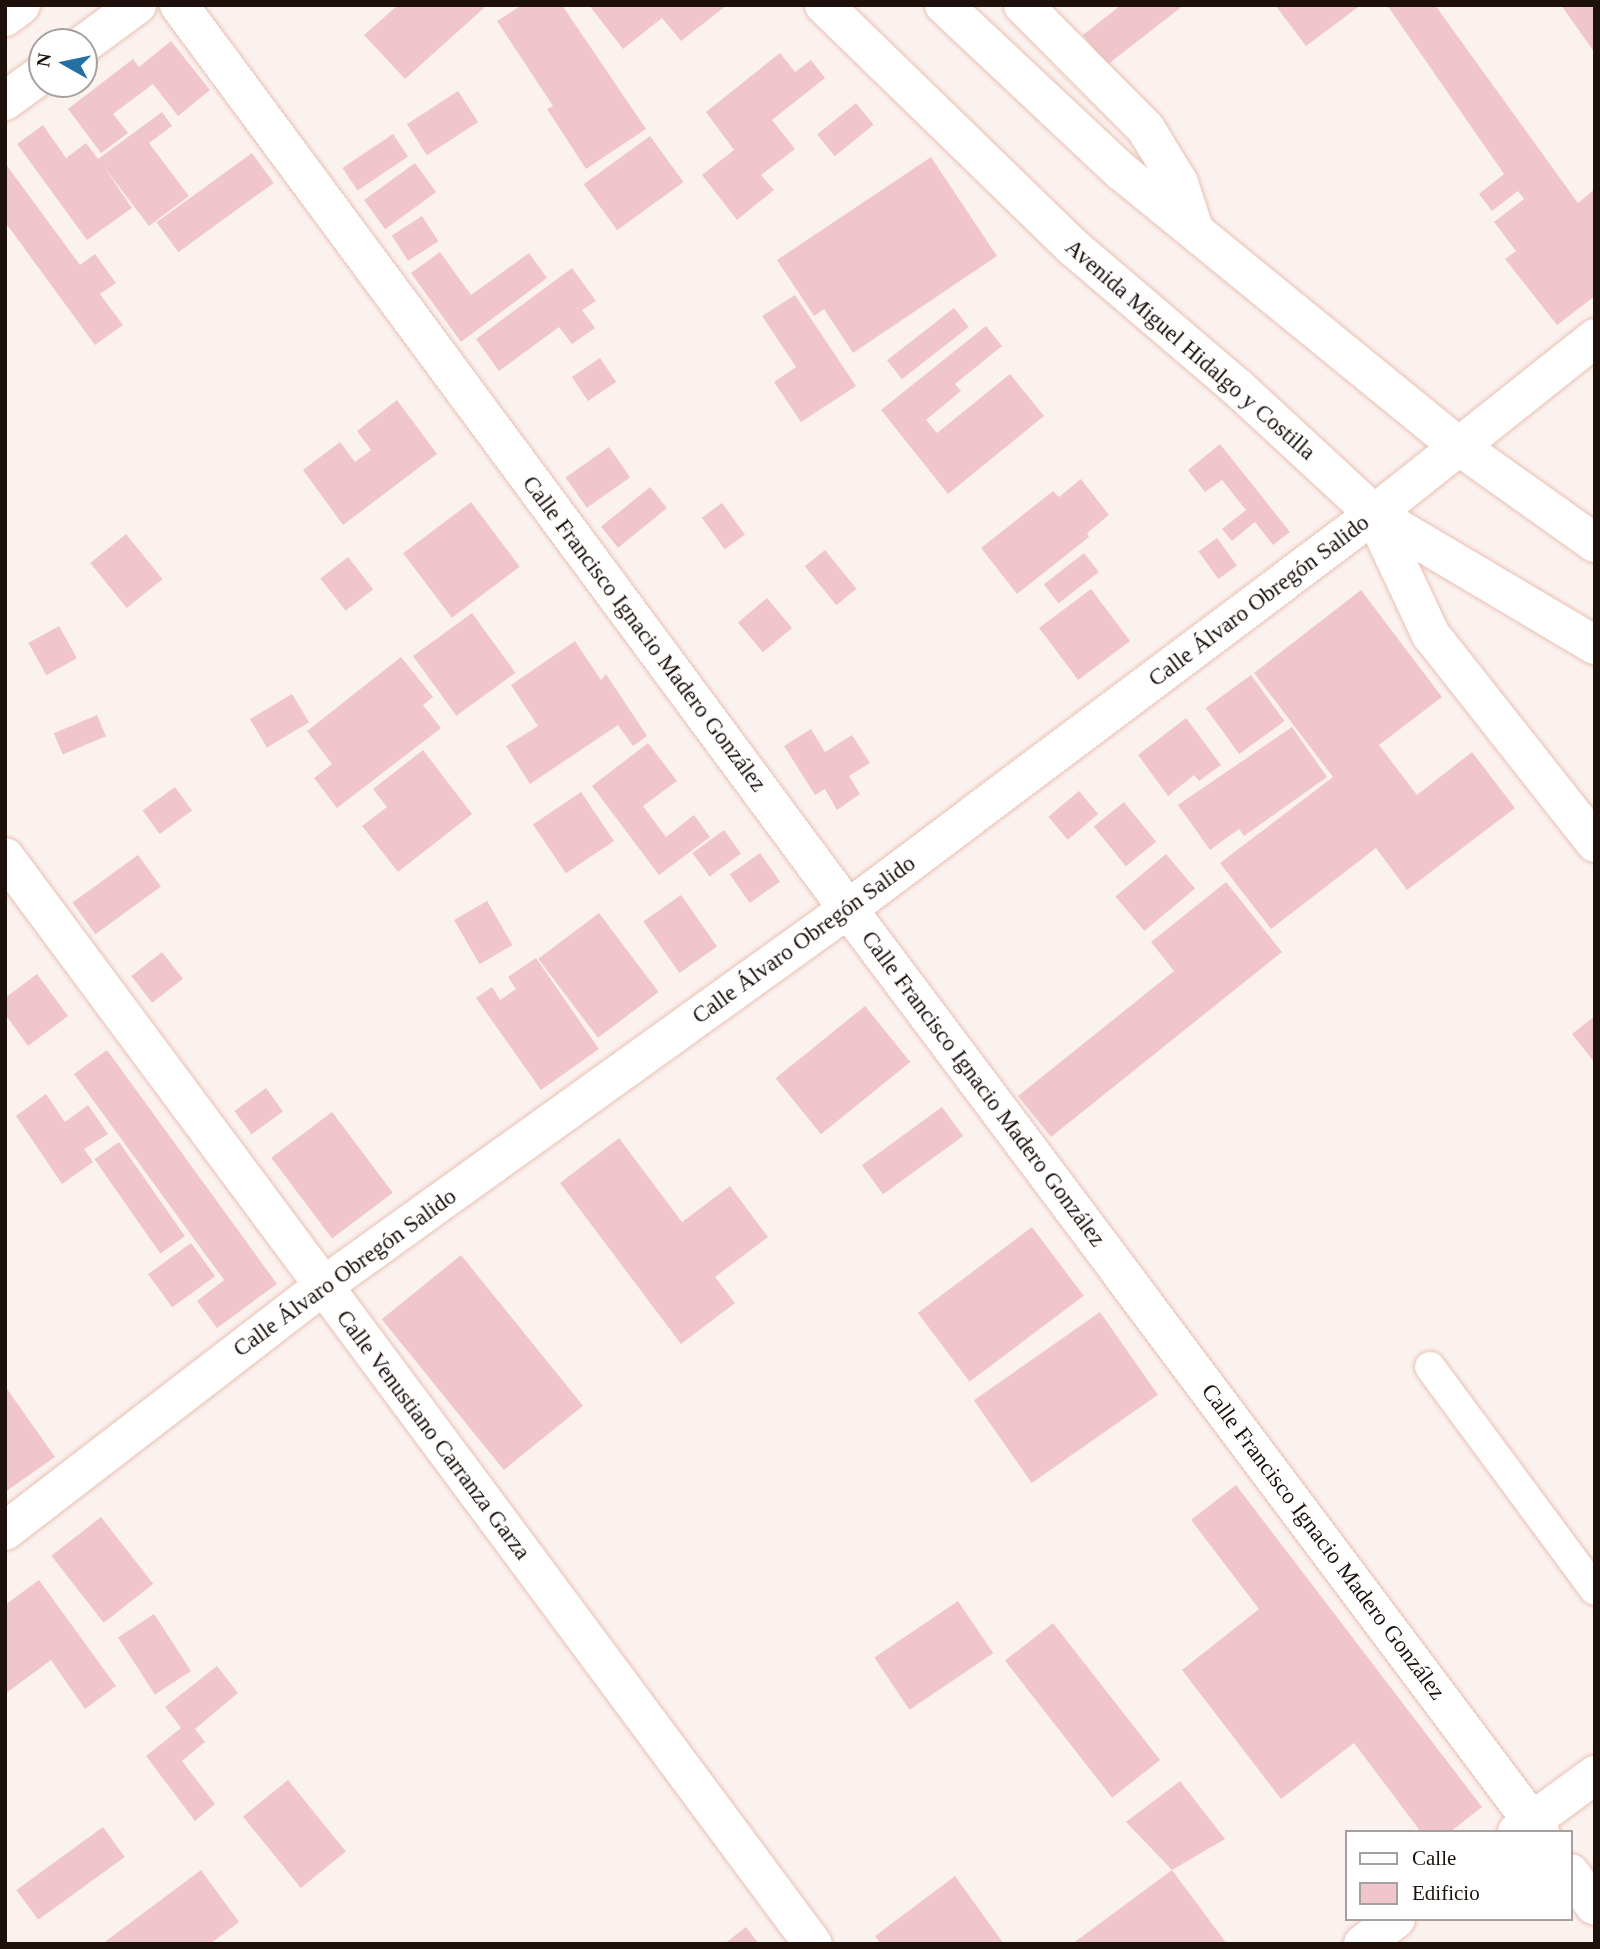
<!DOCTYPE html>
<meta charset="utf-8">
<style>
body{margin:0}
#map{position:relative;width:1600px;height:1949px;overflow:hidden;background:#fbf2ef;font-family:Georgia,serif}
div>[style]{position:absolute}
.building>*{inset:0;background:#f0c6cc;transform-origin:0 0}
.roads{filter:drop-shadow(0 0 2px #e8c1b4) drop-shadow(0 0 2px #e8c1b4)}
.lane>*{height:30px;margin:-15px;padding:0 15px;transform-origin:15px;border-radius:15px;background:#fff}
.street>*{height:38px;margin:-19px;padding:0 19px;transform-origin:19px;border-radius:19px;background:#fff}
.secondary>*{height:38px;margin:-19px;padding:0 19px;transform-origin:19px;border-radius:19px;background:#fff}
span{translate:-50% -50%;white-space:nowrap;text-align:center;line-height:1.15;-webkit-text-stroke:5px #fff;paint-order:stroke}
.street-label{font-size:23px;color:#1e110c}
.frame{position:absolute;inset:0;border:7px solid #1e110c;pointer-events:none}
.legend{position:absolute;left:1345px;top:1830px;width:228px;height:91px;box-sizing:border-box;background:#fff;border:2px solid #a5a09e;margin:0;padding:9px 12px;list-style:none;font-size:21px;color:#1e110c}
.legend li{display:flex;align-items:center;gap:14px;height:35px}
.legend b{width:35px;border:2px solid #a5a09e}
.north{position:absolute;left:28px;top:28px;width:70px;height:70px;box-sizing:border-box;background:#fff;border:2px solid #a5a09e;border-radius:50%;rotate:279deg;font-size:19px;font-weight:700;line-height:28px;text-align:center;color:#1e110c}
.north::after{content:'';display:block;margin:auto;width:24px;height:32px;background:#2370a2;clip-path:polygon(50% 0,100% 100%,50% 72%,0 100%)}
</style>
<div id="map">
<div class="building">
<div style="clip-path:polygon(398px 5px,482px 5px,484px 8px,405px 79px,364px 35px)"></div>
<div style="clip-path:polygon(522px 5px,562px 5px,646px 129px,586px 169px,547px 109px,553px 106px,497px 21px)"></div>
<div style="clip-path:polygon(589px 5px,727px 5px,681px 41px,662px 18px,623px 49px)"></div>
<div style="clip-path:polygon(1121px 5px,1184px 5px,1107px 65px,1083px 35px)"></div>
<div style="clip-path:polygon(1275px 5px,1361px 5px,1306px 46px)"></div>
<div style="clip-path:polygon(1387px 5px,1435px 5px,1578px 203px,1595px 189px,1595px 296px,1557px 325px,1505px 259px,1516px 251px,1494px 222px,1524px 199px,1518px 191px,1492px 211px,1479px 194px,1504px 174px)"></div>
<div style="clip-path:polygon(1561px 5px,1595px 5px,1595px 53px)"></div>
<div style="clip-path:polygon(171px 41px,210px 90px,178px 116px,153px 84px,113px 114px,128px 133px,101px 153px,68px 109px,133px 59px,139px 67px)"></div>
<div style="clip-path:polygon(780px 53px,795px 72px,811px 60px,825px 78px,772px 120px,795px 149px,761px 175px,774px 190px,737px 220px,702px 175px,734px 150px,706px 112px)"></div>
<div style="left:458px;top:91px;width:37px;height:61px;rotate:57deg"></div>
<div style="left:856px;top:103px;width:28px;height:50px;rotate:51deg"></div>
<div style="clip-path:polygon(162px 112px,172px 126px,149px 143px,189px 196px,149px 226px,104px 167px,132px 208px,87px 240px,17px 144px,43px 125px,66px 158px,86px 143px,98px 159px)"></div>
<div style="left:393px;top:134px;width:27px;height:61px;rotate:56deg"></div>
<div style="left:650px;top:136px;width:57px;height:82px;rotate:54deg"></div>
<div style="left:252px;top:153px;width:37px;height:118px;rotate:54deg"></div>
<div style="clip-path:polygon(931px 157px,997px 256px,853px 353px,824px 309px,814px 316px,777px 260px)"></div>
<div style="clip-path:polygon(5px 163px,80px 265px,95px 254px,116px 283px,100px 294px,123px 325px,95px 345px,5px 222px)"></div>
<div style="left:415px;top:163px;width:36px;height:63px;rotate:54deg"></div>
<div style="left:422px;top:216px;width:30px;height:36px;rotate:57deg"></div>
<div style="clip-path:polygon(440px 252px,471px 295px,529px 253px,547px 278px,461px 342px,411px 273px)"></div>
<div style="clip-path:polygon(572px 268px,596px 301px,582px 310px,595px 328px,572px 344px,559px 327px,499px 371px,476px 339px)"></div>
<div style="clip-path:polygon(795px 295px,856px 386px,801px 422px,774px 382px,796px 367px,762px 316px)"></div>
<div style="left:954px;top:308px;width:24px;height:85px;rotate:52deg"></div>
<div style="clip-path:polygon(986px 326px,1002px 346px,955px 384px,961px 391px,926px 420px,937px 433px,1010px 374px,1044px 416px,948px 494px,881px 410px)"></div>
<div style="left:600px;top:358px;width:29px;height:34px;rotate:56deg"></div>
<div style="clip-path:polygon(397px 400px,437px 454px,343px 525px,303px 470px,340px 442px,355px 462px,371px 450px,357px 431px)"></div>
<div style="clip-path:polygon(1220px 444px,1290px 532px,1273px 545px,1255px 522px,1232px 541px,1222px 529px,1246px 510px,1222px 480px,1205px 492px,1188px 470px)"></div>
<div style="left:609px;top:447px;width:37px;height:53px;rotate:55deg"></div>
<div style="clip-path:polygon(1081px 479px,1109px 515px,1087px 533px,1089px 537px,1017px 594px,981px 548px,1053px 491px,1059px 497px)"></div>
<div style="left:650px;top:487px;width:27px;height:63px;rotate:51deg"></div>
<div style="left:471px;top:502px;width:81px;height:85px;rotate:53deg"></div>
<div style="left:722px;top:503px;width:39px;height:25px;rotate:54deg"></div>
<div style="left:126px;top:534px;width:58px;height:46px;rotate:51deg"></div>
<div style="left:1217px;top:538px;width:34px;height:23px;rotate:54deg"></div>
<div style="left:825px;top:550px;width:50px;height:26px;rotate:51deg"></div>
<div style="left:1084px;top:553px;width:24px;height:51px;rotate:52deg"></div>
<div style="left:348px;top:557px;width:41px;height:35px;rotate:52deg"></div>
<div style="left:1091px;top:589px;width:65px;height:65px;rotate:53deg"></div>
<div style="clip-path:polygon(1361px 590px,1442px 697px,1379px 745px,1417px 795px,1472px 752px,1515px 808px,1407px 890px,1376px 848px,1271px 929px,1220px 863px,1333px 777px,1254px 673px)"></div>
<div style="left:767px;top:598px;width:39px;height:38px;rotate:50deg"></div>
<div style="left:472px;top:613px;width:74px;height:73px;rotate:54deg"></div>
<div style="left:59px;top:626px;width:37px;height:35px;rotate:61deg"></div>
<div style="clip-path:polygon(575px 641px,601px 680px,606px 674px,647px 736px,633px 746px,618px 725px,530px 784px,506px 746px,538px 726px,511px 685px)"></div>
<div style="clip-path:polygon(401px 657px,433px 697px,423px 705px,441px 728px,337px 808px,314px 778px,332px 764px,307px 731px)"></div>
<div style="left:1251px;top:675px;width:57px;height:56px;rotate:54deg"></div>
<div style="left:292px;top:694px;width:33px;height:49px;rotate:59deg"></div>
<div style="left:97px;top:715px;width:23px;height:47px;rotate:67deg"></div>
<div style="clip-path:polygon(1186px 718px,1221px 765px,1199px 781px,1194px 775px,1168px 796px,1138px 755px)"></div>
<div style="clip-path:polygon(1292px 727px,1327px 777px,1244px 836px,1239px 829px,1210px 850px,1178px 805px)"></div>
<div style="clip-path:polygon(811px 729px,825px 752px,852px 735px,870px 763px,849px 776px,860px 794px,837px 810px,825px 789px,815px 795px,784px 746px)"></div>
<div style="clip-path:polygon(648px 743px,677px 781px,643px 806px,666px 837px,694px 815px,710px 837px,659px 875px,592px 786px)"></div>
<div style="clip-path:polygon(423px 750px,472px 814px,398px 872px,362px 826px,387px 807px,373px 789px)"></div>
<div style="left:175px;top:787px;width:29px;height:40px;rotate:54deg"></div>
<div style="left:1079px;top:791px;width:30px;height:40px;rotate:50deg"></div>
<div style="left:581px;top:792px;width:59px;height:58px;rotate:56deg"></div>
<div style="left:1124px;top:802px;width:51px;height:39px;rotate:51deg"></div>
<div style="left:724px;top:830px;width:29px;height:39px;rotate:54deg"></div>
<div style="left:760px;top:853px;width:35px;height:37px;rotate:55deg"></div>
<div style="left:1166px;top:854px;width:45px;height:66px;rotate:50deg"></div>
<div style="left:138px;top:855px;width:39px;height:81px;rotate:54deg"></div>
<div style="clip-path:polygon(1226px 882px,1282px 952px,1051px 1137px,1018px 1096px,1174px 971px,1151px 942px)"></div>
<div style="left:681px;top:895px;width:63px;height:46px;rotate:55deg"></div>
<div style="left:487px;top:901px;width:51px;height:38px;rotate:60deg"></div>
<div style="left:599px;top:913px;width:99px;height:76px;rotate:53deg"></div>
<div style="left:162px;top:952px;width:34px;height:39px;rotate:52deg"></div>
<div style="clip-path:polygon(536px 958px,599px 1049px,541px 1090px,476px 998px,492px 987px,500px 1000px,516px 989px,508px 977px)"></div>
<div style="clip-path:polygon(37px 974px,68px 1016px,28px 1046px,5px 1014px,5px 998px)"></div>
<div style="left:865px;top:1006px;width:72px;height:115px;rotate:51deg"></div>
<div style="clip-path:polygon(1595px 1016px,1595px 1063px,1572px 1034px)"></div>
<div style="clip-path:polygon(107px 1050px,277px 1284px,217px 1328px,197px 1301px,224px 1280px,74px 1074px)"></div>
<div style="left:266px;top:1088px;width:29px;height:39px;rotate:54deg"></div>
<div style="clip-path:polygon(46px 1094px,65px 1122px,88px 1105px,108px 1134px,84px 1149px,93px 1162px,62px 1184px,16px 1116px)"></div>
<div style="left:942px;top:1107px;width:36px;height:99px;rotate:54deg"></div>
<div style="left:332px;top:1112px;width:101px;height:76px;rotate:53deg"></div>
<div style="clip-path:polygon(619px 1138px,682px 1222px,730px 1186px,768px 1237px,715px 1277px,735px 1303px,681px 1344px,560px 1183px)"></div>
<div style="left:119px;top:1142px;width:115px;height:30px;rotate:55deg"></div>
<div style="left:1032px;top:1227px;width:86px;height:143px;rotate:53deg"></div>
<div style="left:191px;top:1243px;width:41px;height:53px;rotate:54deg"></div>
<div style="left:461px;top:1255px;width:194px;height:102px;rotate:51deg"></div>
<div style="left:1100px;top:1312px;width:101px;height:154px;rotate:55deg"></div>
<div style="clip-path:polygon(5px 1386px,55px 1457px,5px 1492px)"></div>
<div style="clip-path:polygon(1236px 1485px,1482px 1807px,1450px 1832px,1421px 1832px,1354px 1743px,1281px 1799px,1182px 1670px,1259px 1609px,1191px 1520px)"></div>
<div style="left:101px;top:1517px;width:85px;height:63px;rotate:52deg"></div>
<div style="clip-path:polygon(39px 1580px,116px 1686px,85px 1709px,51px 1660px,5px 1694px,5px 1605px)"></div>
<div style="left:958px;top:1601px;width:63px;height:101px;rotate:56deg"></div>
<div style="left:154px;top:1614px;width:68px;height:43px;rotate:57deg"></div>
<div style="left:1053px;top:1623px;width:174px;height:61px;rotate:52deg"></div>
<div style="clip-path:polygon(217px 1666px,238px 1693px,195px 1729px,205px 1742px,182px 1761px,215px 1804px,195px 1821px,146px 1756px,181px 1728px,165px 1707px)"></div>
<div style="left:288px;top:1780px;width:92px;height:58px;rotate:51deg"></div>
<div style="clip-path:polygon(1180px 1781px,1225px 1839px,1172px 1870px,1126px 1822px)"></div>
<div style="left:103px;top:1827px;width:37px;height:107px;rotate:54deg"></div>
<div style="clip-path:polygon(201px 1870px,239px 1922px,210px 1944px,102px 1944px)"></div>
<div style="clip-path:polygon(1172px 1870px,1227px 1944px,1072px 1944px)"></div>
<div style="clip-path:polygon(955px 1876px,1004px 1944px,881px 1944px,875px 1936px)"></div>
<div style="clip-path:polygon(746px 1927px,759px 1944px,724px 1944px)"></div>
</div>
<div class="roads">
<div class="lane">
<div style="left:1430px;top:1367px;width:277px;rotate:53.5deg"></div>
</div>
<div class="street">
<div style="left:179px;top:5px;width:1125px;rotate:53.5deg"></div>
<div style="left:848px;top:909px;width:1154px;rotate:53.14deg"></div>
<div style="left:1023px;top:5px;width:175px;rotate:45.2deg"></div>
<div style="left:1146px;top:129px;width:63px;rotate:58.6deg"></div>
<div style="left:1179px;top:183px;width:48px;rotate:71.9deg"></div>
<div style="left:5px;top:17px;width:20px;rotate:-37deg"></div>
<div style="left:84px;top:44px;width:66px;rotate:-36.3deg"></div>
<div style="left:5px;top:101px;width:46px;rotate:-36.1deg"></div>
<div style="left:1374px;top:514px;width:134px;rotate:64.8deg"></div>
<div style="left:1431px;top:635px;width:265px;rotate:51.7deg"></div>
<div style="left:5px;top:857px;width:1354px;rotate:53.38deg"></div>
<div style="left:1517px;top:1832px;width:97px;rotate:-36.2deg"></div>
<div style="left:1570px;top:1873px;width:41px;rotate:52.9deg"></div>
<div style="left:1363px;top:1944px;width:41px;rotate:-37.1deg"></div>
</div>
<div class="secondary">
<div style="left:824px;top:5px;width:349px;rotate:44.2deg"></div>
<div style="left:1074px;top:248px;width:214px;rotate:40.5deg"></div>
<div style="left:1237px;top:387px;width:187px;rotate:42.8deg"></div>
<div style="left:1374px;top:514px;width:257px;rotate:30.7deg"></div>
<div style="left:944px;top:5px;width:243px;rotate:43.2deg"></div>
<div style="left:1121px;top:171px;width:437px;rotate:39.2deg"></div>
<div style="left:1460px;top:447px;width:166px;rotate:35.4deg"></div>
<div style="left:5px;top:1531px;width:400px;rotate:-37.6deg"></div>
<div style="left:322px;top:1287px;width:648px;rotate:-35.7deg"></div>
<div style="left:848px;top:909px;width:658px;rotate:-36.9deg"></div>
<div style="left:1374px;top:514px;width:283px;rotate:-38.5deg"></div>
</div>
</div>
<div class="street-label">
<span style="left:1190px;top:350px;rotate:41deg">Avenida Miguel Hidalgo y Costilla</span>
<span style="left:1259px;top:601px;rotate:-37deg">Calle Álvaro Obregón Salido</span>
<span style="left:644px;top:634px;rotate:53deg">Calle Francisco Ignacio Madero González</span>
<span style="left:804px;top:940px;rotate:-36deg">Calle Álvaro Obregón Salido</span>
<span style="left:983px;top:1089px;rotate:53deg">Calle Francisco Ignacio Madero González</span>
<span style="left:345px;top:1273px;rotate:-36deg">Calle Álvaro Obregón Salido</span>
<span style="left:433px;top:1435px;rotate:53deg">Calle Venustiano Carranza Garza</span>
<span style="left:1323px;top:1542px;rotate:53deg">Calle Francisco Ignacio Madero González</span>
</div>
<div class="frame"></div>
<ul class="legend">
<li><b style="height:9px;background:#fff"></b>Calle</li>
<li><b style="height:19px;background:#f0c6cc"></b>Edificio</li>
</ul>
<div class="north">N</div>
</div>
